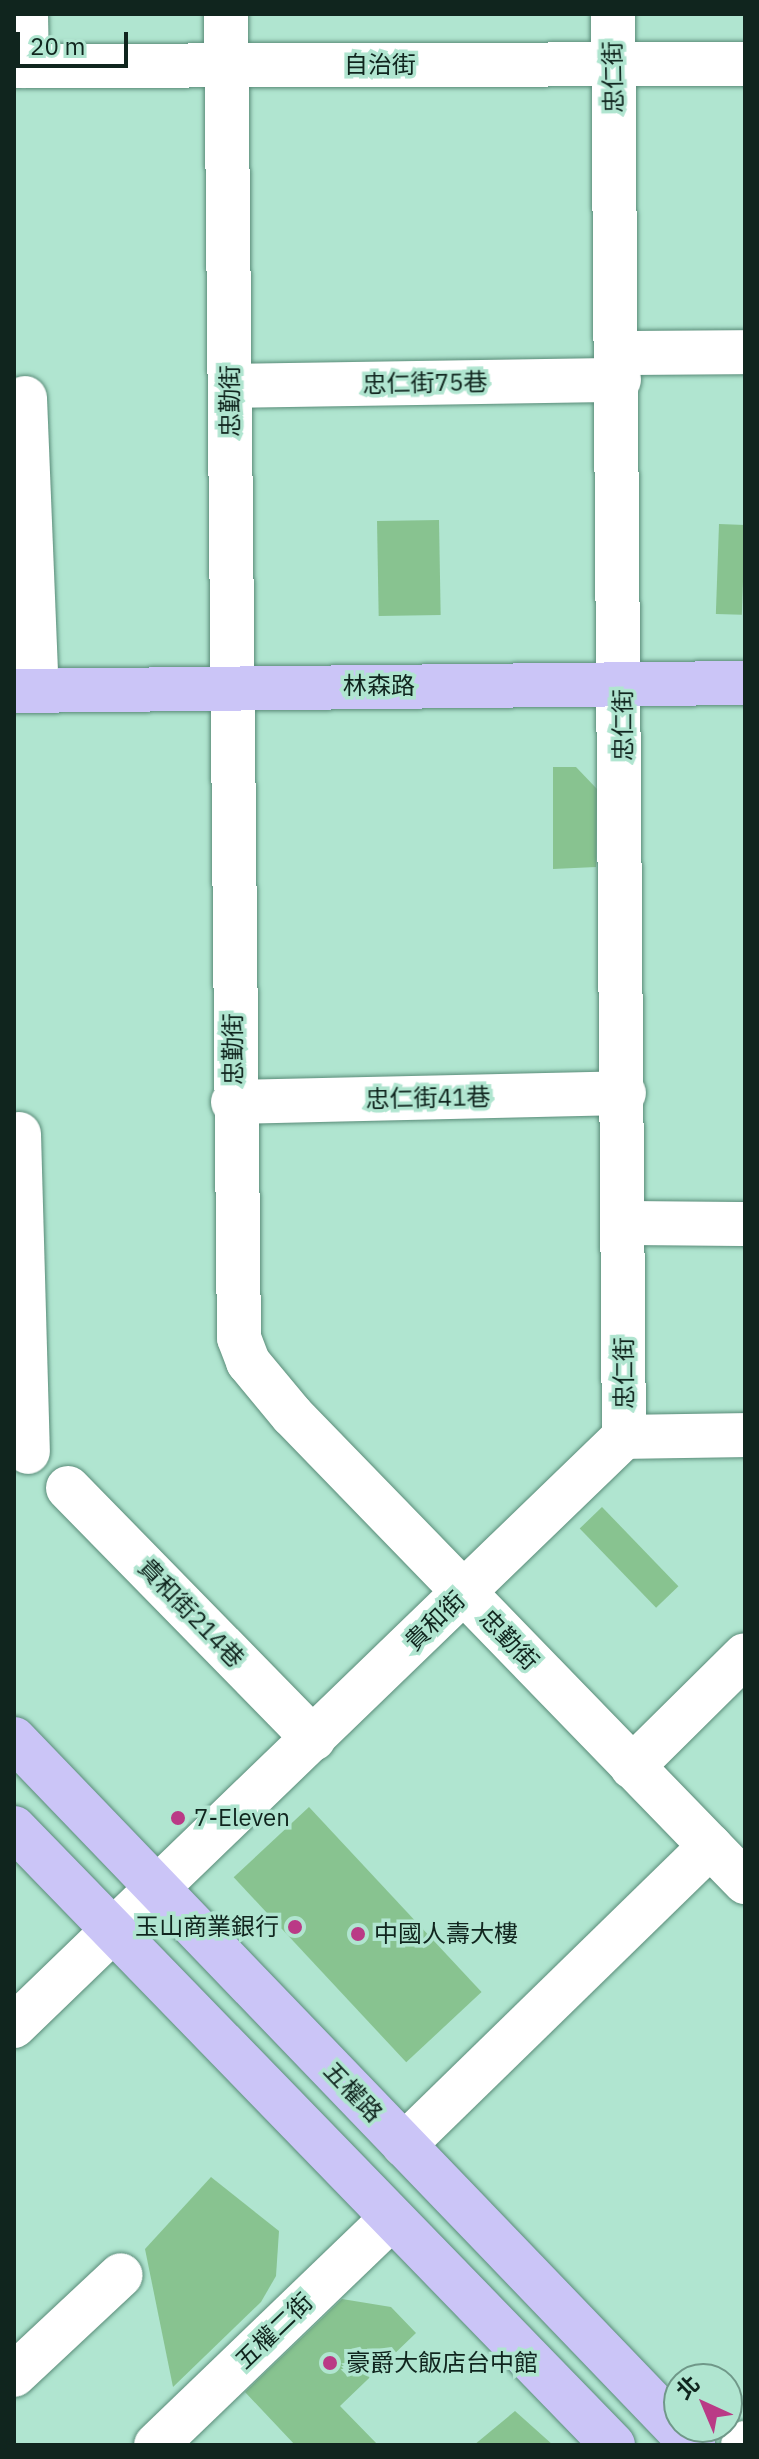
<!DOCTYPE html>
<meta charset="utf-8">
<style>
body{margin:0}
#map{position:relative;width:759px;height:2459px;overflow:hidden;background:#b0e5d0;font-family:"IBM Plex Sans","Noto Sans TC",sans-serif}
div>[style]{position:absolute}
.building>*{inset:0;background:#88c390;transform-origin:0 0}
.roads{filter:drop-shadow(0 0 2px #598b78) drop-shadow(0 0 2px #598b78)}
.minor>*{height:44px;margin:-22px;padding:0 22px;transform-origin:22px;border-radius:22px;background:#fff}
.major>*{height:44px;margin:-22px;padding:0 22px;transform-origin:22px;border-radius:22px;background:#cbc5f7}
.dots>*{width:22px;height:22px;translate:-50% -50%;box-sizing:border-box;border:4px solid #b0e5d0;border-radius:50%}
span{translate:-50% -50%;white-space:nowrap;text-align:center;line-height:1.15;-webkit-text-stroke:7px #b0e5d0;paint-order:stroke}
.street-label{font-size:24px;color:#10251e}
.poi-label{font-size:24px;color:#10251e}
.left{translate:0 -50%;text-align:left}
.right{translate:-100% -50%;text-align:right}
.frame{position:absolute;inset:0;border:16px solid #10251e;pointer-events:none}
.north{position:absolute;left:663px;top:2363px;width:80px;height:80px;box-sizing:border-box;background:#b0e5d0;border:2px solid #709889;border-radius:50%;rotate:316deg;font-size:22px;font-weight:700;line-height:32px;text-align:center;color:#10251e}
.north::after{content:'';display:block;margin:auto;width:28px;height:36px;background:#ba3a86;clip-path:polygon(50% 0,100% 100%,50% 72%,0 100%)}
.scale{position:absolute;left:16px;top:32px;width:112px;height:36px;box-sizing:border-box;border:4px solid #10251e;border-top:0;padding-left:10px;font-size:24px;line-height:28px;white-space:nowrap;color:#10251e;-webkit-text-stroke:6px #b0e5d0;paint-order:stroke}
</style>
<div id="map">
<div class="building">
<div style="left:439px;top:520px;width:95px;height:62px;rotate:89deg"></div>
<div style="left:719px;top:524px;width:26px;height:90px;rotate:2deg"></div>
<div style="clip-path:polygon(553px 767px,576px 767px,597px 789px,596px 867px,553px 869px)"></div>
<div style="left:602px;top:1507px;width:110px;height:31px;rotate:46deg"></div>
<div style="left:309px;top:1807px;width:253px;height:103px;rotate:47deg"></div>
<div style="clip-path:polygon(211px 2177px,279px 2231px,276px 2276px,261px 2302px,173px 2387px,145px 2249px)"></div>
<div style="clip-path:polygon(342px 2299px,391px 2307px,416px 2333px,340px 2406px,378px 2445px,295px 2445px,245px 2392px)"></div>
<div style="clip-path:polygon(515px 2411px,553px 2445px,474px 2445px)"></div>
</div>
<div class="roads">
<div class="minor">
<div style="left:26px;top:14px;width:52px;rotate:88.9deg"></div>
<div style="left:226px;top:14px;width:1324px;rotate:89.44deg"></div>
<div style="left:239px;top:1338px;width:26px;rotate:69deg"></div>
<div style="left:248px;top:1362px;width:69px;rotate:50.3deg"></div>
<div style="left:292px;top:1415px;width:651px;rotate:45.87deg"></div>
<div style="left:613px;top:14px;width:1423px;rotate:89.56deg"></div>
<div style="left:14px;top:66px;width:731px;rotate:-0.16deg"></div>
<div style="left:617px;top:353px;width:128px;rotate:-0.4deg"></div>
<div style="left:231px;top:386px;width:388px;rotate:-0.9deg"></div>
<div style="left:25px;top:398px;width:293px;rotate:87.7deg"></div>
<div style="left:233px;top:1102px;width:391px;rotate:-1.3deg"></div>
<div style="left:19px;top:1134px;width:318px;rotate:88.4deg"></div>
<div style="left:624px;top:1223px;width:121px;rotate:0.5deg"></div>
<div style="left:68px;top:1488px;width:351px;rotate:45.6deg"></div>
<div style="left:632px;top:1767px;width:159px;rotate:-44.7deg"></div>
<div style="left:14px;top:2026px;width:848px;rotate:-44deg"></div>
<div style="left:624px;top:1437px;width:121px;rotate:-0.9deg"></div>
<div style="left:404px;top:2145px;width:428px;rotate:-44.3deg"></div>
<div style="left:14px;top:2375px;width:146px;rotate:-43.1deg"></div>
<div style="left:156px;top:2445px;width:327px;rotate:-43.9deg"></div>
<div style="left:743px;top:2445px;width:3px;rotate:-45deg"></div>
</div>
<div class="major">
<div style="left:14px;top:691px;width:731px;rotate:-0.63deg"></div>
<div style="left:14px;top:1739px;width:980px;rotate:46.12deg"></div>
<div style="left:14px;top:1828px;width:860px;rotate:45.85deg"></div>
</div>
</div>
<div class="dots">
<div style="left:178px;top:1818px;background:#ba3a86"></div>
<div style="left:295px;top:1927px;background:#ba3a86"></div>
<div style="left:358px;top:1934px;background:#ba3a86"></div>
<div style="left:330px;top:2363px;background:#ba3a86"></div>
</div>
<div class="street-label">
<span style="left:380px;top:65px">自治街</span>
<span style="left:613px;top:77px;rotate:-91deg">忠仁街</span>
<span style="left:425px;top:383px;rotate:-1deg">忠仁街75巷</span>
<span style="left:230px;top:401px;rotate:-90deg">忠勤街</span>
<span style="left:379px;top:686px">林森路</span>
<span style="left:623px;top:725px;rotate:-90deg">忠仁街</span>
<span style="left:233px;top:1049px;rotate:-90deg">忠勤街</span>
<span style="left:428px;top:1098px;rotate:-1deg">忠仁街41巷</span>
<span style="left:624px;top:1373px;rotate:-90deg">忠仁街</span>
<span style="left:191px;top:1613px;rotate:46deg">貴和街214巷</span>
<span style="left:435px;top:1621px;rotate:-44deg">貴和街</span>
<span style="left:509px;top:1640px;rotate:46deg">忠勤街</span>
<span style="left:353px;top:2092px;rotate:46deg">五權路</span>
<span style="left:274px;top:2331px;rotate:-44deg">五權二街</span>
</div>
<div class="poi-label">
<span class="left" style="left:194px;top:1818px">7-Eleven</span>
<span class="right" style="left:279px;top:1927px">玉山商業銀行</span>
<span class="left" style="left:374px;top:1934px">中國人壽大樓</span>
<span class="left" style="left:346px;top:2363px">豪爵大飯店台中館</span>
</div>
<div class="frame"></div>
<div class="north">北</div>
<div class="scale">20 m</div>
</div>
